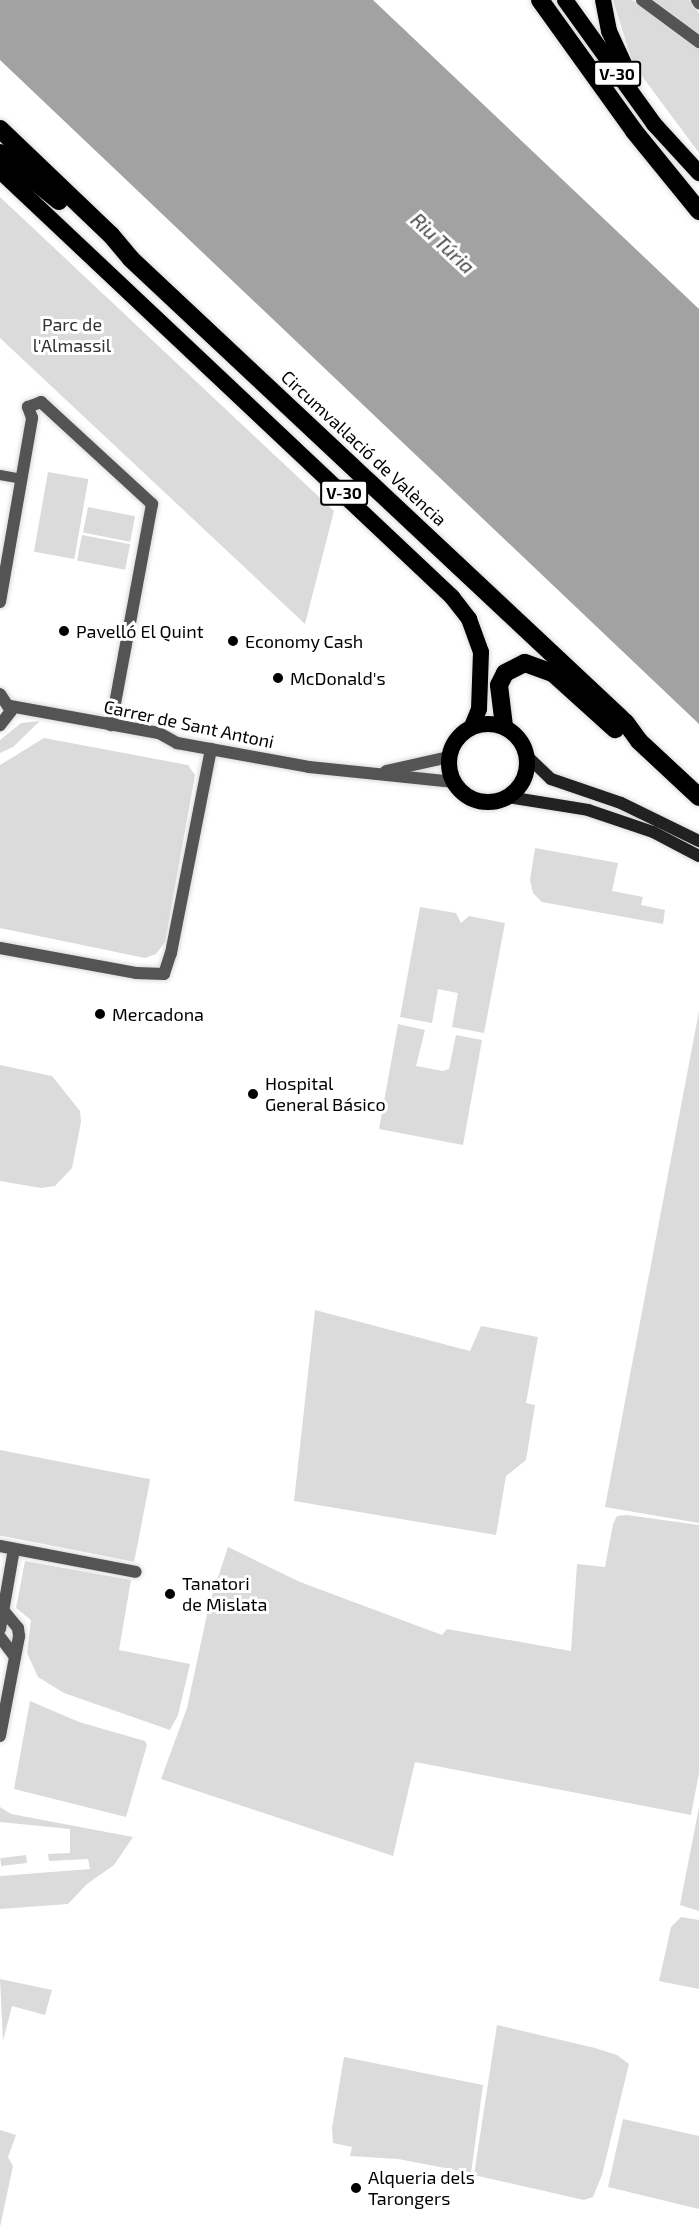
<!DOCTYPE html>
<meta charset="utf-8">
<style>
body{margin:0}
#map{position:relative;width:699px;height:2235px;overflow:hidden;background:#fff;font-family:"Exo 2",sans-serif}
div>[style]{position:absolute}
.green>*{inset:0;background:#dbdbdb;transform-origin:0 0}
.water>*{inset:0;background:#a2a2a2}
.roads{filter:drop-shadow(0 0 2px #dbdbdb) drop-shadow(0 0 2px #dbdbdb)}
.pedestrian>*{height:10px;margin:-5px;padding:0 5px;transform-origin:5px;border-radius:5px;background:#545454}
.minor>*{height:12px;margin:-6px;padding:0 6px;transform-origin:6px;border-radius:6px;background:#545454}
.tertiary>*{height:12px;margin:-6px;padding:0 6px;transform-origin:6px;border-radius:6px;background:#545454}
.secondary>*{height:12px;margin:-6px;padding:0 6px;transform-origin:6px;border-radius:6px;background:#212121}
.trunk>*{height:16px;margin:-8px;padding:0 8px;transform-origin:8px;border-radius:8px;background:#000}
.trunk>.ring{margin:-8px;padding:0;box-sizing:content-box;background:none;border:16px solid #000;border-radius:50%}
.motorway>*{height:18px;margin:-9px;padding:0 9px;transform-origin:9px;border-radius:9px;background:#000}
.dots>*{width:16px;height:16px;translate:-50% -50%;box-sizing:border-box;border:3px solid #fff;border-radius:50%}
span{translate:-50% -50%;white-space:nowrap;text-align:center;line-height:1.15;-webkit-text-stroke:6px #fff;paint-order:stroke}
.shield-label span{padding:2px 4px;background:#fff;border:2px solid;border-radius:4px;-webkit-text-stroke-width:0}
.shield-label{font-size:16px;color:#000;font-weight:700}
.park-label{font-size:18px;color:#323232}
.street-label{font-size:18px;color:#000}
.poi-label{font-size:18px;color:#000}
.left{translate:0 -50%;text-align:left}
.water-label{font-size:20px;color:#434343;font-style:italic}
</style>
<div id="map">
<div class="green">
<div style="clip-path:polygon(613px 0,632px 0,699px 46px,699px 153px,633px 64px)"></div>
<div style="clip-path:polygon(651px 0,690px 0,699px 14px,699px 34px)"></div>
<div style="clip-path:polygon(0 197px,334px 511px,305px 624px,0 338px)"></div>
<div style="left:48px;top:472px;width:41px;height:81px;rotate:10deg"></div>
<div style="left:88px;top:507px;width:48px;height:26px;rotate:11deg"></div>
<div style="left:82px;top:535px;width:49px;height:26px;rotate:11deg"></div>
<div style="clip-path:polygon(40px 721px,13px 747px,0 753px,0 740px,21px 723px)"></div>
<div style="clip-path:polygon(44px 738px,188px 765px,195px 775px,165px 942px,156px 954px,145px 958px,0 928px,0 765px)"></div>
<div style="clip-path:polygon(535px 848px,618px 863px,612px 891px,643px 897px,641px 905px,665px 910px,663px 924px,542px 902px,533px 893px,530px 880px)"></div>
<div style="clip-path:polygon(420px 907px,456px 913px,461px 923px,469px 916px,505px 923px,484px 1033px,452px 1027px,458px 993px,438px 989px,432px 1023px,400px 1017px)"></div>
<div style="clip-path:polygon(699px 1011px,699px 1523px,605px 1507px)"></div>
<div style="clip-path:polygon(398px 1024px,425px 1030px,416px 1066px,443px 1071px,449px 1069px,456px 1035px,482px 1040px,463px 1145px,379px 1129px)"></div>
<div style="clip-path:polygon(0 1065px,52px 1076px,80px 1111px,81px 1122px,72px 1168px,55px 1186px,41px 1188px,0 1181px)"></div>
<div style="clip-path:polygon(315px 1310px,470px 1351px,481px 1326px,538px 1337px,526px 1403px,535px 1405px,526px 1460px,506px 1476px,496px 1535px,294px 1501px)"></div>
<div style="left:0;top:1450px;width:153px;height:84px;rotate:11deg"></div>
<div style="clip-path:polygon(627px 1515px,699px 1525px,699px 1773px,691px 1815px,415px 1762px,393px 1856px,161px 1779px,187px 1708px,209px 1605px,228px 1547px,300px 1582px,442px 1635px,447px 1629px,571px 1651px,577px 1564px,605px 1567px,613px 1524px,617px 1516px)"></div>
<div style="clip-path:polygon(25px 1561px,131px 1580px,119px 1650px,190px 1664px,178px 1715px,170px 1730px,64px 1693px,38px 1677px,27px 1653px,31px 1620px,16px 1608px)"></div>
<div style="clip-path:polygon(30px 1701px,79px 1722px,145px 1741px,147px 1745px,126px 1817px,14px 1789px)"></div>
<div style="clip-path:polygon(0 1807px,11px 1814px,133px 1837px,114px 1865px,87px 1884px,68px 1904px,0 1909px,0 1876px,90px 1869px,88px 1859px,49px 1861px,48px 1854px,70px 1853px,70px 1829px,0 1822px)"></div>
<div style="clip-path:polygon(699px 1807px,699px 1911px,680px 1905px)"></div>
<div style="left:26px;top:1855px;width:8px;height:26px;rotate:83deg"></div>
<div style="clip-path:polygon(681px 1917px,699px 1920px,699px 1989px,659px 1981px,671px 1927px)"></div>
<div style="clip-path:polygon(0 1979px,52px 1990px,45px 2015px,12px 2006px,3px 2041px)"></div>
<div style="clip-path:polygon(497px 2025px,595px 2048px,617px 2055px,629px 2064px,602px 2175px,593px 2197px,584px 2200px,474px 2175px)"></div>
<div style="clip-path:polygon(344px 2057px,483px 2085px,471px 2173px,398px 2159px,350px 2156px,352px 2147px,333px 2143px,332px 2128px)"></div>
<div style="clip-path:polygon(623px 2119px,699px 2136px,699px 2209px,608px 2187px)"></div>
<div style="clip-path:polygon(0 2130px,16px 2135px,8px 2157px,13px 2166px,0 2227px)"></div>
</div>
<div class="water">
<div style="clip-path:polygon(0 0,373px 0,699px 309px,699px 724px,0 60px)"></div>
</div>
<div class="roads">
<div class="pedestrian">
<div style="left:0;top:475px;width:22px;rotate:10deg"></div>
</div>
<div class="minor">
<div style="left:642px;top:0;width:71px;rotate:36.4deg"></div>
<div style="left:697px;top:0;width:4px;rotate:56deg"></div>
<div style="left:32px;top:418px;width:12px;rotate:-110deg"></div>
<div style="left:28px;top:407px;width:14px;rotate:-21deg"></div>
<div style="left:41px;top:402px;width:151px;rotate:42.6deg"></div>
<div style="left:152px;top:504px;width:225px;rotate:100.5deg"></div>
<div style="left:0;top:602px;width:187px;rotate:-80.1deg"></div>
<div style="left:0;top:948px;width:138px;rotate:10.4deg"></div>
<div style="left:136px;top:973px;width:28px;rotate:2deg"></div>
<div style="left:164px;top:974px;width:22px;rotate:-72deg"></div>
<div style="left:171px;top:953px;width:208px;rotate:-78.9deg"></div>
<div style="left:0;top:1546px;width:138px;rotate:10.8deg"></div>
<div style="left:0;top:1629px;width:81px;rotate:-80.1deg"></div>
<div style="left:0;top:1637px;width:25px;rotate:53deg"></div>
<div style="left:0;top:1736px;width:102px;rotate:-79.2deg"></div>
<div style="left:19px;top:1636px;width:8px;rotate:-97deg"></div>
<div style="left:18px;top:1628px;width:23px;rotate:-130deg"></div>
</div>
<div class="tertiary">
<div style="left:0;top:694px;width:20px;rotate:57deg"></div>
<div style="left:11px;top:711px;width:18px;rotate:128deg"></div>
<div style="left:10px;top:706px;width:151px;rotate:10.3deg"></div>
<div style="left:159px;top:733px;width:21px;rotate:29deg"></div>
<div style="left:177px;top:743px;width:134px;rotate:10.3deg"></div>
<div style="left:309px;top:767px;width:146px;rotate:5.9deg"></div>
<div style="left:386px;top:771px;width:65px;rotate:-12.5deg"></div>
</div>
<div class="secondary">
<div style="left:527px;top:756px;width:33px;rotate:44deg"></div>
<div style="left:551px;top:779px;width:74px;rotate:18.9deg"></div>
<div style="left:621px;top:803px;width:87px;rotate:26deg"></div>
<div style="left:508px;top:797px;width:81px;rotate:9.2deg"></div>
<div style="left:588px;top:810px;width:69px;rotate:18.7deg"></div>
<div style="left:653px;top:832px;width:52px;rotate:27.6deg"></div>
</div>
<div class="trunk">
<div style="left:565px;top:0;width:153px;rotate:54.3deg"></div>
<div style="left:654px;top:124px;width:67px;rotate:47.4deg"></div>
<div style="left:603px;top:0;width:32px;rotate:79deg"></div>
<div style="left:609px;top:31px;width:55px;rotate:65.3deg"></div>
<div style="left:0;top:171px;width:621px;rotate:43.3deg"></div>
<div style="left:452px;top:597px;width:28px;rotate:52deg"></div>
<div style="left:469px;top:619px;width:35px;rotate:70deg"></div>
<div style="left:481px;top:652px;width:57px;rotate:92deg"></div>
<div style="left:479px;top:709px;width:18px;rotate:112deg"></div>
<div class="ring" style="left:449px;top:724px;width:62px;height:62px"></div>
</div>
<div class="motorway">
<div style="left:540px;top:0;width:161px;rotate:54.3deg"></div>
<div style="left:634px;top:131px;width:103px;rotate:50.9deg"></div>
<div style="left:0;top:129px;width:153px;rotate:43.7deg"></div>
<div style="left:111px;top:235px;width:31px;rotate:50deg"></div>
<div style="left:131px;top:259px;width:678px;rotate:43.15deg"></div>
<div style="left:626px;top:723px;width:22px;rotate:54deg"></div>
<div style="left:639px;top:741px;width:82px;rotate:43deg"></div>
<div style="left:0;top:153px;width:76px;rotate:39.1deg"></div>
<div style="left:504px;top:726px;width:41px;rotate:-97deg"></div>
<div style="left:499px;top:685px;width:13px;rotate:-63deg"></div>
<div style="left:505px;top:673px;width:22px;rotate:-27deg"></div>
<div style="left:525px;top:663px;width:30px;rotate:20deg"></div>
<div style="left:553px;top:673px;width:84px;rotate:42.1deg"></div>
</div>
</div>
<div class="dots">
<div style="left:64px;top:631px;background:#000"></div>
<div style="left:233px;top:641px;background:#000"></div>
<div style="left:278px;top:678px;background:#000"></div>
<div style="left:100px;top:1014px;background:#000"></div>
<div style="left:253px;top:1094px;background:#000"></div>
<div style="left:170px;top:1594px;background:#000"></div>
<div style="left:356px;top:2188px;background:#000"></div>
</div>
<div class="shield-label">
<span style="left:617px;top:74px">V-30</span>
<span style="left:344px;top:493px">V-30</span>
</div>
<div class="park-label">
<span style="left:72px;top:335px">Parc de<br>l'Almassil</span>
</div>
<div class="street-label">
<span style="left:364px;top:448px;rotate:43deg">Circumval·lació de València</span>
<span style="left:189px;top:724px;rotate:12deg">Carrer de Sant Antoni</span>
</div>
<div class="poi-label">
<span class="left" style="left:76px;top:631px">Pavelló El Quint</span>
<span class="left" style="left:245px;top:641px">Economy Cash</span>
<span class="left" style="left:290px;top:678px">McDonald's</span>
<span class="left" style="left:112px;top:1014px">Mercadona</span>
<span class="left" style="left:265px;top:1094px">Hospital<br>General Básico</span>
<span class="left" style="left:182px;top:1594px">Tanatori<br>de Mislata</span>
<span class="left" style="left:368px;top:2188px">Alqueria dels<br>Tarongers</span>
</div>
<div class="water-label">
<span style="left:443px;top:243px;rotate:43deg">Riu Túria</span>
</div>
</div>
